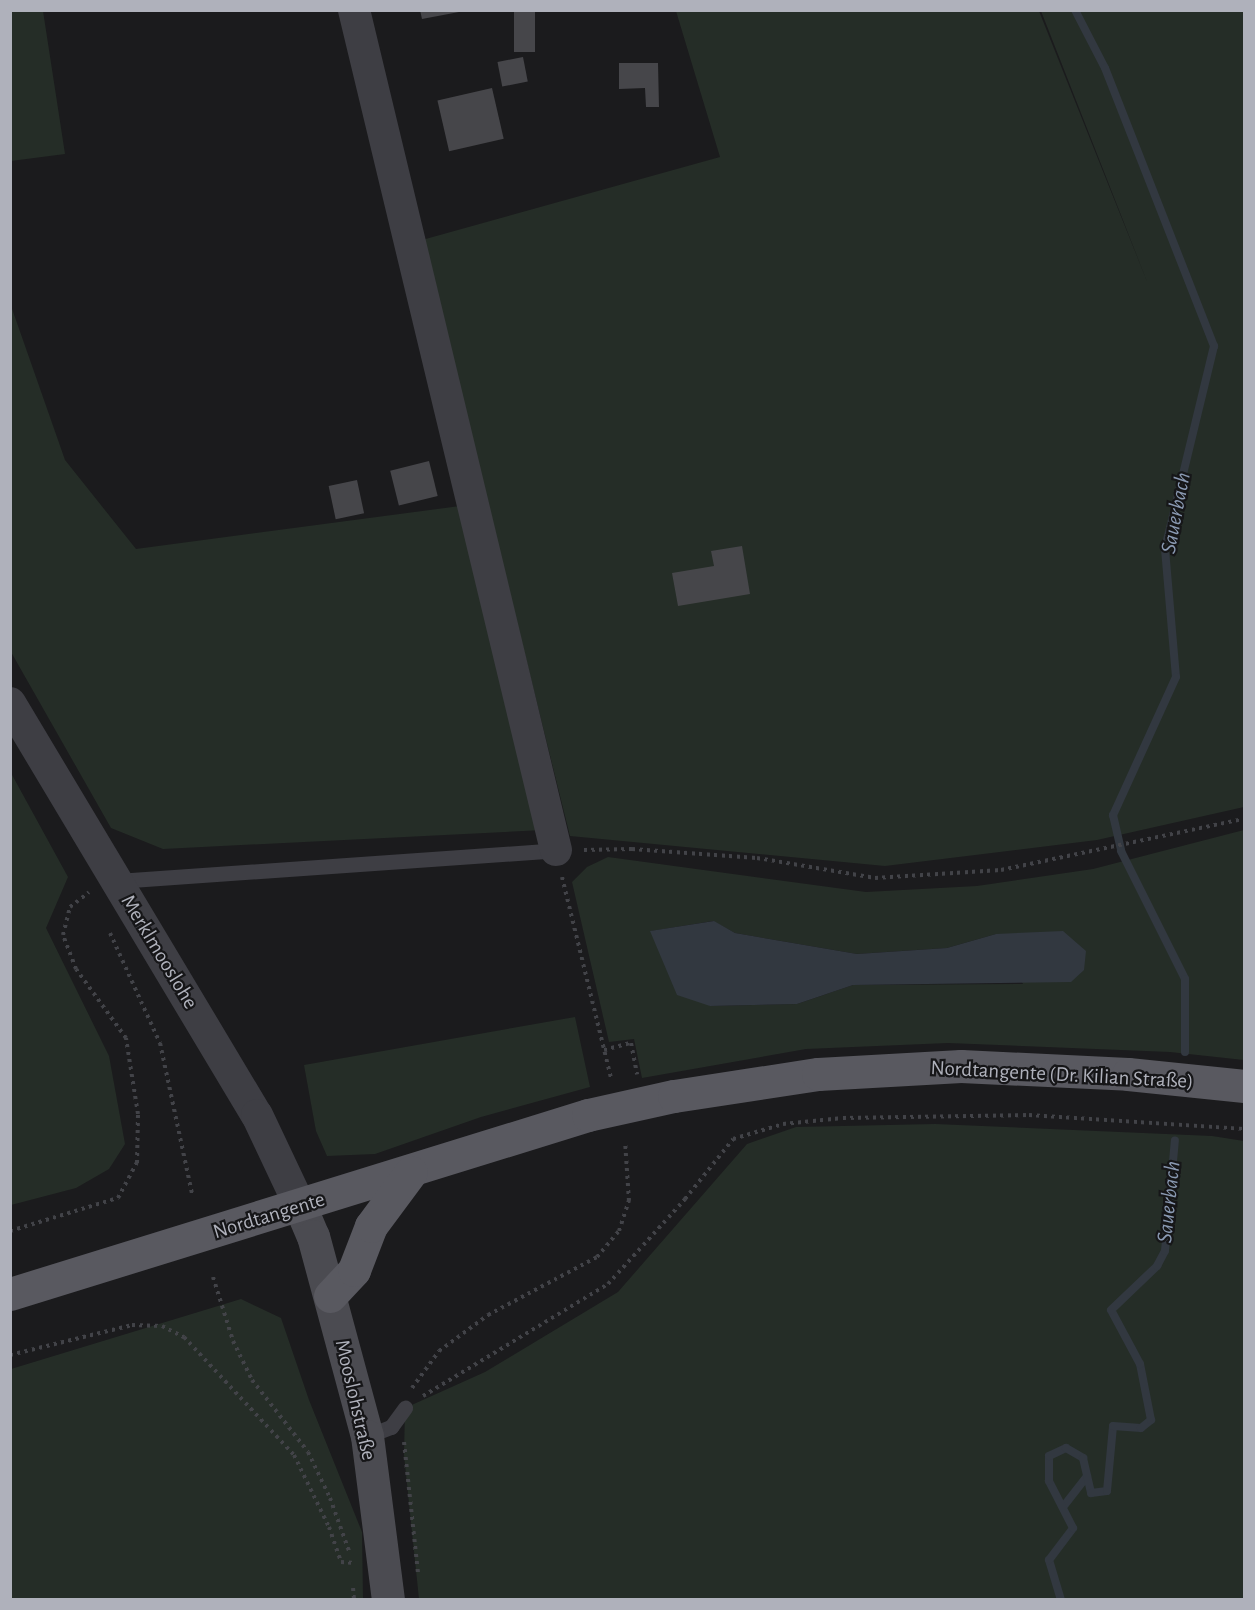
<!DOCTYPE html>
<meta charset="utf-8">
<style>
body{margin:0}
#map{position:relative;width:1255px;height:1610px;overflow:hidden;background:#1b1b1d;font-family:"Alegreya Sans",sans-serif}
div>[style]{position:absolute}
.green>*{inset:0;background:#252d27}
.water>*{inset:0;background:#323840}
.stream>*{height:8px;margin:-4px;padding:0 4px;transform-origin:4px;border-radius:4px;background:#323840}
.building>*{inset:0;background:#46464a;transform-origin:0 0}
.path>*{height:4px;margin-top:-2px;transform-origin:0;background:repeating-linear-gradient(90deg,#424348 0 3px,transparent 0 7.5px)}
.lane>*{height:15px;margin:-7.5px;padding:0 7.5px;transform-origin:7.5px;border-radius:7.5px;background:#3e3e44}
.street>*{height:32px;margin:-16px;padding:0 16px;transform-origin:16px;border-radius:16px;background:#3e3e44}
.secondary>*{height:33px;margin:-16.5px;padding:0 16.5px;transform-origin:16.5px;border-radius:16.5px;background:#4b4b51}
.primary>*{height:33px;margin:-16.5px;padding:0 16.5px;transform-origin:16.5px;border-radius:16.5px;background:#595960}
span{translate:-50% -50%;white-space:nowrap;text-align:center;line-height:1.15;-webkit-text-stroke:4.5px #161618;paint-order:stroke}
.street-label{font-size:21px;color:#afb1bb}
.water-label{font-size:22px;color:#8a99b2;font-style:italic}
.frame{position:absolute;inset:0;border:12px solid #afb1bb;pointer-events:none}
</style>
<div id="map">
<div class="green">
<div style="clip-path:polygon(10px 11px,43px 11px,65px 154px,11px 161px)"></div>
<div style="clip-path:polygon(676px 11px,1039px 11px,1148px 284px,1041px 11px,1244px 11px,1244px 807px,1097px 840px,885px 866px,570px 836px,422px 240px,720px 157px)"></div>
<div style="clip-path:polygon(10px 303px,65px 460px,136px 549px,460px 506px,543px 830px,163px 849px,111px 828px,11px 652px)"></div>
<div style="clip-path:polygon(11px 773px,68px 877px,46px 928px,109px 1056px,125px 1144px,109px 1169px,76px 1188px,11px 1205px)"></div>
<div style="clip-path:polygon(evenodd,1244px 830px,1244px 1060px,1170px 1052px,948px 1043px,806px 1049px,642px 1078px,634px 1039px,609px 1042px,572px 882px,587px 867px,608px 857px,866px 892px,977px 886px,1093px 869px,1244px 830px,713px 921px,735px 933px,857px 954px,947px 948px,996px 934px,1023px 984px,853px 985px,797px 1004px,710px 1006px,651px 931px,713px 921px)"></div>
<div style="clip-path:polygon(575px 1017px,590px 1087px,481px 1117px,375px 1154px,327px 1156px,316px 1131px,304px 1065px)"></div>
<div style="clip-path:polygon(935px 1124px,1212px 1136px,1244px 1141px,1244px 1599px,419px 1599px,404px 1455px,405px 1408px,485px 1372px,618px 1292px,747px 1144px,796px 1127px)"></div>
<div style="clip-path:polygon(241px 1299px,281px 1318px,309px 1400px,362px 1532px,363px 1599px,11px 1599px,11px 1369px)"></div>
</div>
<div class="water">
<div style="clip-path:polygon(714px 921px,735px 933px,857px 954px,947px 948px,996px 934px,1063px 931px,1086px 951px,1084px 970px,1071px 982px,853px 985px,797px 1004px,710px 1006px,677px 995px,650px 931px)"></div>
</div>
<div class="stream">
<div style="left:1075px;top:10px;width:65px;rotate:62.7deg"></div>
<div style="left:1105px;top:68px;width:299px;rotate:68.6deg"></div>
<div style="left:1214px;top:346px;width:209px;rotate:103.6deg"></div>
<div style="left:1165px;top:549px;width:128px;rotate:85.1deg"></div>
<div style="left:1176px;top:677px;width:152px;rotate:114.5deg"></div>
<div style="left:1113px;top:815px;width:37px;rotate:77deg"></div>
<div style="left:1121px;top:851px;width:143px;rotate:63.4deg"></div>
<div style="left:1185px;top:979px;width:73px;rotate:90deg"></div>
<div style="left:1063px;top:1507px;width:39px;rotate:-52deg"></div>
<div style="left:1061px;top:1600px;width:42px;rotate:-106.7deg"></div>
<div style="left:1049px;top:1560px;width:40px;rotate:-53deg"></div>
<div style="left:1073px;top:1528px;width:53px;rotate:-117.1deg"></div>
<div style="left:1049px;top:1481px;width:25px;rotate:-90deg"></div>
<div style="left:1049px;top:1456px;width:19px;rotate:-25deg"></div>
<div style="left:1066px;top:1448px;width:20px;rotate:30deg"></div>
<div style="left:1083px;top:1458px;width:36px;rotate:77deg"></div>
<div style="left:1091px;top:1493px;width:16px;rotate:-7deg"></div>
<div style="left:1107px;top:1491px;width:65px;rotate:-84.7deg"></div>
<div style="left:1113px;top:1426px;width:28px;rotate:4deg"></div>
<div style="left:1141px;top:1428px;width:13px;rotate:-39deg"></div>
<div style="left:1151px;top:1420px;width:57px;rotate:-101.1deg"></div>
<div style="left:1140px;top:1364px;width:61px;rotate:-118.2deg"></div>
<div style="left:1111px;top:1310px;width:64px;rotate:-43.7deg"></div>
<div style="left:1157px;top:1266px;width:17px;rotate:-62deg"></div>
<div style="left:1165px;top:1251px;width:111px;rotate:-84.9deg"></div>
</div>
<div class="building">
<div style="clip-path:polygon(420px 10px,459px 10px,459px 12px,422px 19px)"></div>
<div style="left:514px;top:10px;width:21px;height:42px"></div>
<div style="left:523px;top:57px;width:25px;height:26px;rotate:79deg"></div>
<div style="clip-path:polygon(619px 63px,658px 63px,659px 107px,646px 107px,645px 88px,619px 89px)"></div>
<div style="left:492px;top:88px;width:52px;height:56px;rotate:77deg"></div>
<div style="left:429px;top:461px;width:36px;height:40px;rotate:76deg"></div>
<div style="left:357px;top:480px;width:34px;height:29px;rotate:78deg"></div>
<div style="clip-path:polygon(742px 546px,750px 594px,678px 606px,672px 573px,714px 566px,711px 551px)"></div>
</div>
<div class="path">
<div style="left:584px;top:850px;width:48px;rotate:-1.2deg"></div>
<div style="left:632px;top:849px;width:125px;rotate:4.1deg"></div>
<div style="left:757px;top:858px;width:120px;rotate:9.6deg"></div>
<div style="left:875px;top:878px;width:126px;rotate:-3.6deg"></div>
<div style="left:1001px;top:870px;width:248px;rotate:-11.9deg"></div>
<div style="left:562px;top:877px;width:207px;rotate:76.3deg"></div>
<div style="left:110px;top:933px;width:121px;rotate:65.6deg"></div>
<div style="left:160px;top:1043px;width:154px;rotate:78deg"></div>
<div style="left:604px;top:1050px;width:28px;rotate:-15deg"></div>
<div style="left:631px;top:1043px;width:32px;rotate:79deg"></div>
<div style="left:10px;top:1231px;width:113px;rotate:-17deg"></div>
<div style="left:118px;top:1198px;width:40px;rotate:-62deg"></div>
<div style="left:137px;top:1163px;width:49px;rotate:-88.8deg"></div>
<div style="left:138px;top:1114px;width:77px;rotate:-99deg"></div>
<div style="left:126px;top:1038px;width:85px;rotate:-125.9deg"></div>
<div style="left:76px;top:969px;width:36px;rotate:-111deg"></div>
<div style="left:63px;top:935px;width:29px;rotate:-76deg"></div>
<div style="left:70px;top:907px;width:24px;rotate:-38deg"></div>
<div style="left:213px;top:1277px;width:67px;rotate:72.6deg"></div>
<div style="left:233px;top:1341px;width:43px;rotate:64deg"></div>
<div style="left:252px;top:1380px;width:91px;rotate:52.1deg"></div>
<div style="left:308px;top:1452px;width:51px;rotate:64.4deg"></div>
<div style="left:330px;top:1498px;width:59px;rotate:70.3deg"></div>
<div style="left:10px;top:1355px;width:126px;rotate:-13.8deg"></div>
<div style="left:132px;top:1325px;width:30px;rotate:2deg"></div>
<div style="left:162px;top:1326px;width:25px;rotate:27deg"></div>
<div style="left:184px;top:1337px;width:161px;rotate:47deg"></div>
<div style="left:294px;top:1455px;width:80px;rotate:64.1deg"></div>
<div style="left:329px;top:1527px;width:37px;rotate:71deg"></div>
<div style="left:341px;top:1562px;width:14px;rotate:4deg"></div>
<div style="left:412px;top:1388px;width:46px;rotate:-53.9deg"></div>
<div style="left:439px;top:1351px;width:61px;rotate:-36.3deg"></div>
<div style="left:488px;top:1315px;width:123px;rotate:-28deg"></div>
<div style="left:597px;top:1257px;width:34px;rotate:-50deg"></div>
<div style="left:619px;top:1231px;width:32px;rotate:-72deg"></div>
<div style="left:629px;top:1201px;width:60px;rotate:-93.8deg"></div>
<div style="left:423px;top:1396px;width:216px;rotate:-31.2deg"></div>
<div style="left:608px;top:1284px;width:115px;rotate:-47.8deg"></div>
<div style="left:685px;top:1199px;width:77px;rotate:-51.3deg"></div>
<div style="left:733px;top:1139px;width:52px;rotate:-16.7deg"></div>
<div style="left:783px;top:1124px;width:60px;rotate:-5.7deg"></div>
<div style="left:843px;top:1118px;width:186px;rotate:-0.9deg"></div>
<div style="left:1029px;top:1115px;width:215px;rotate:3.7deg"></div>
<div style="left:404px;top:1442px;width:131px;rotate:83.9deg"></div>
<div style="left:353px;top:1588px;width:12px;rotate:85deg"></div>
</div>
<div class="lane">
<div style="left:117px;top:881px;width:440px;rotate:-4deg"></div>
<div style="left:367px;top:1436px;width:26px;rotate:-21deg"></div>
<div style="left:391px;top:1427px;width:24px;rotate:-54deg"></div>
</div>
<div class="street">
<div style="left:354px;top:10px;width:864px;rotate:76.48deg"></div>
<div style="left:10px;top:703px;width:480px;rotate:59.1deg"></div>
<div style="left:257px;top:1115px;width:101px;rotate:64.7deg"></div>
</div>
<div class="secondary">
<div style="left:300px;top:1206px;width:33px;rotate:67deg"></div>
<div style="left:313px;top:1236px;width:207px;rotate:74.9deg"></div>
<div style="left:367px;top:1436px;width:165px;rotate:82.7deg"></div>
</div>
<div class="primary">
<div style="left:10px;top:1294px;width:605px;rotate:-17.21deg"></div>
<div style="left:588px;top:1115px;width:88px;rotate:-12.5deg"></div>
<div style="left:674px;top:1096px;width:146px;rotate:-8.7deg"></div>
<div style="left:818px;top:1074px;width:143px;rotate:-3.2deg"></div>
<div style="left:961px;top:1066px;width:167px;rotate:2.7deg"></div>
<div style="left:1128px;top:1074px;width:117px;rotate:5.9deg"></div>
<div style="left:330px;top:1296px;width:35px;rotate:-47deg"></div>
<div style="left:354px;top:1270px;width:47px;rotate:-68.9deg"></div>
<div style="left:371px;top:1226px;width:67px;rotate:-53.5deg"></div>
</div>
<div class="street-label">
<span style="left:159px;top:952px;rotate:59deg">Merklmooslohe</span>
<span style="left:1062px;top:1075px;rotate:3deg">Nordtangente (Dr. Kilian Straße)</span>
<span style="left:269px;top:1216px;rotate:-17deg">Nordtangente</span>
<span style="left:355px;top:1400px;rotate:77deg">Mooslohstraße</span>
</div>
<div class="water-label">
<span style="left:1176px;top:513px;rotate:-79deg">Sauerbach</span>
<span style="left:1169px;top:1202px;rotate:-84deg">Sauerbach</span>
</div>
<div class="frame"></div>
</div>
